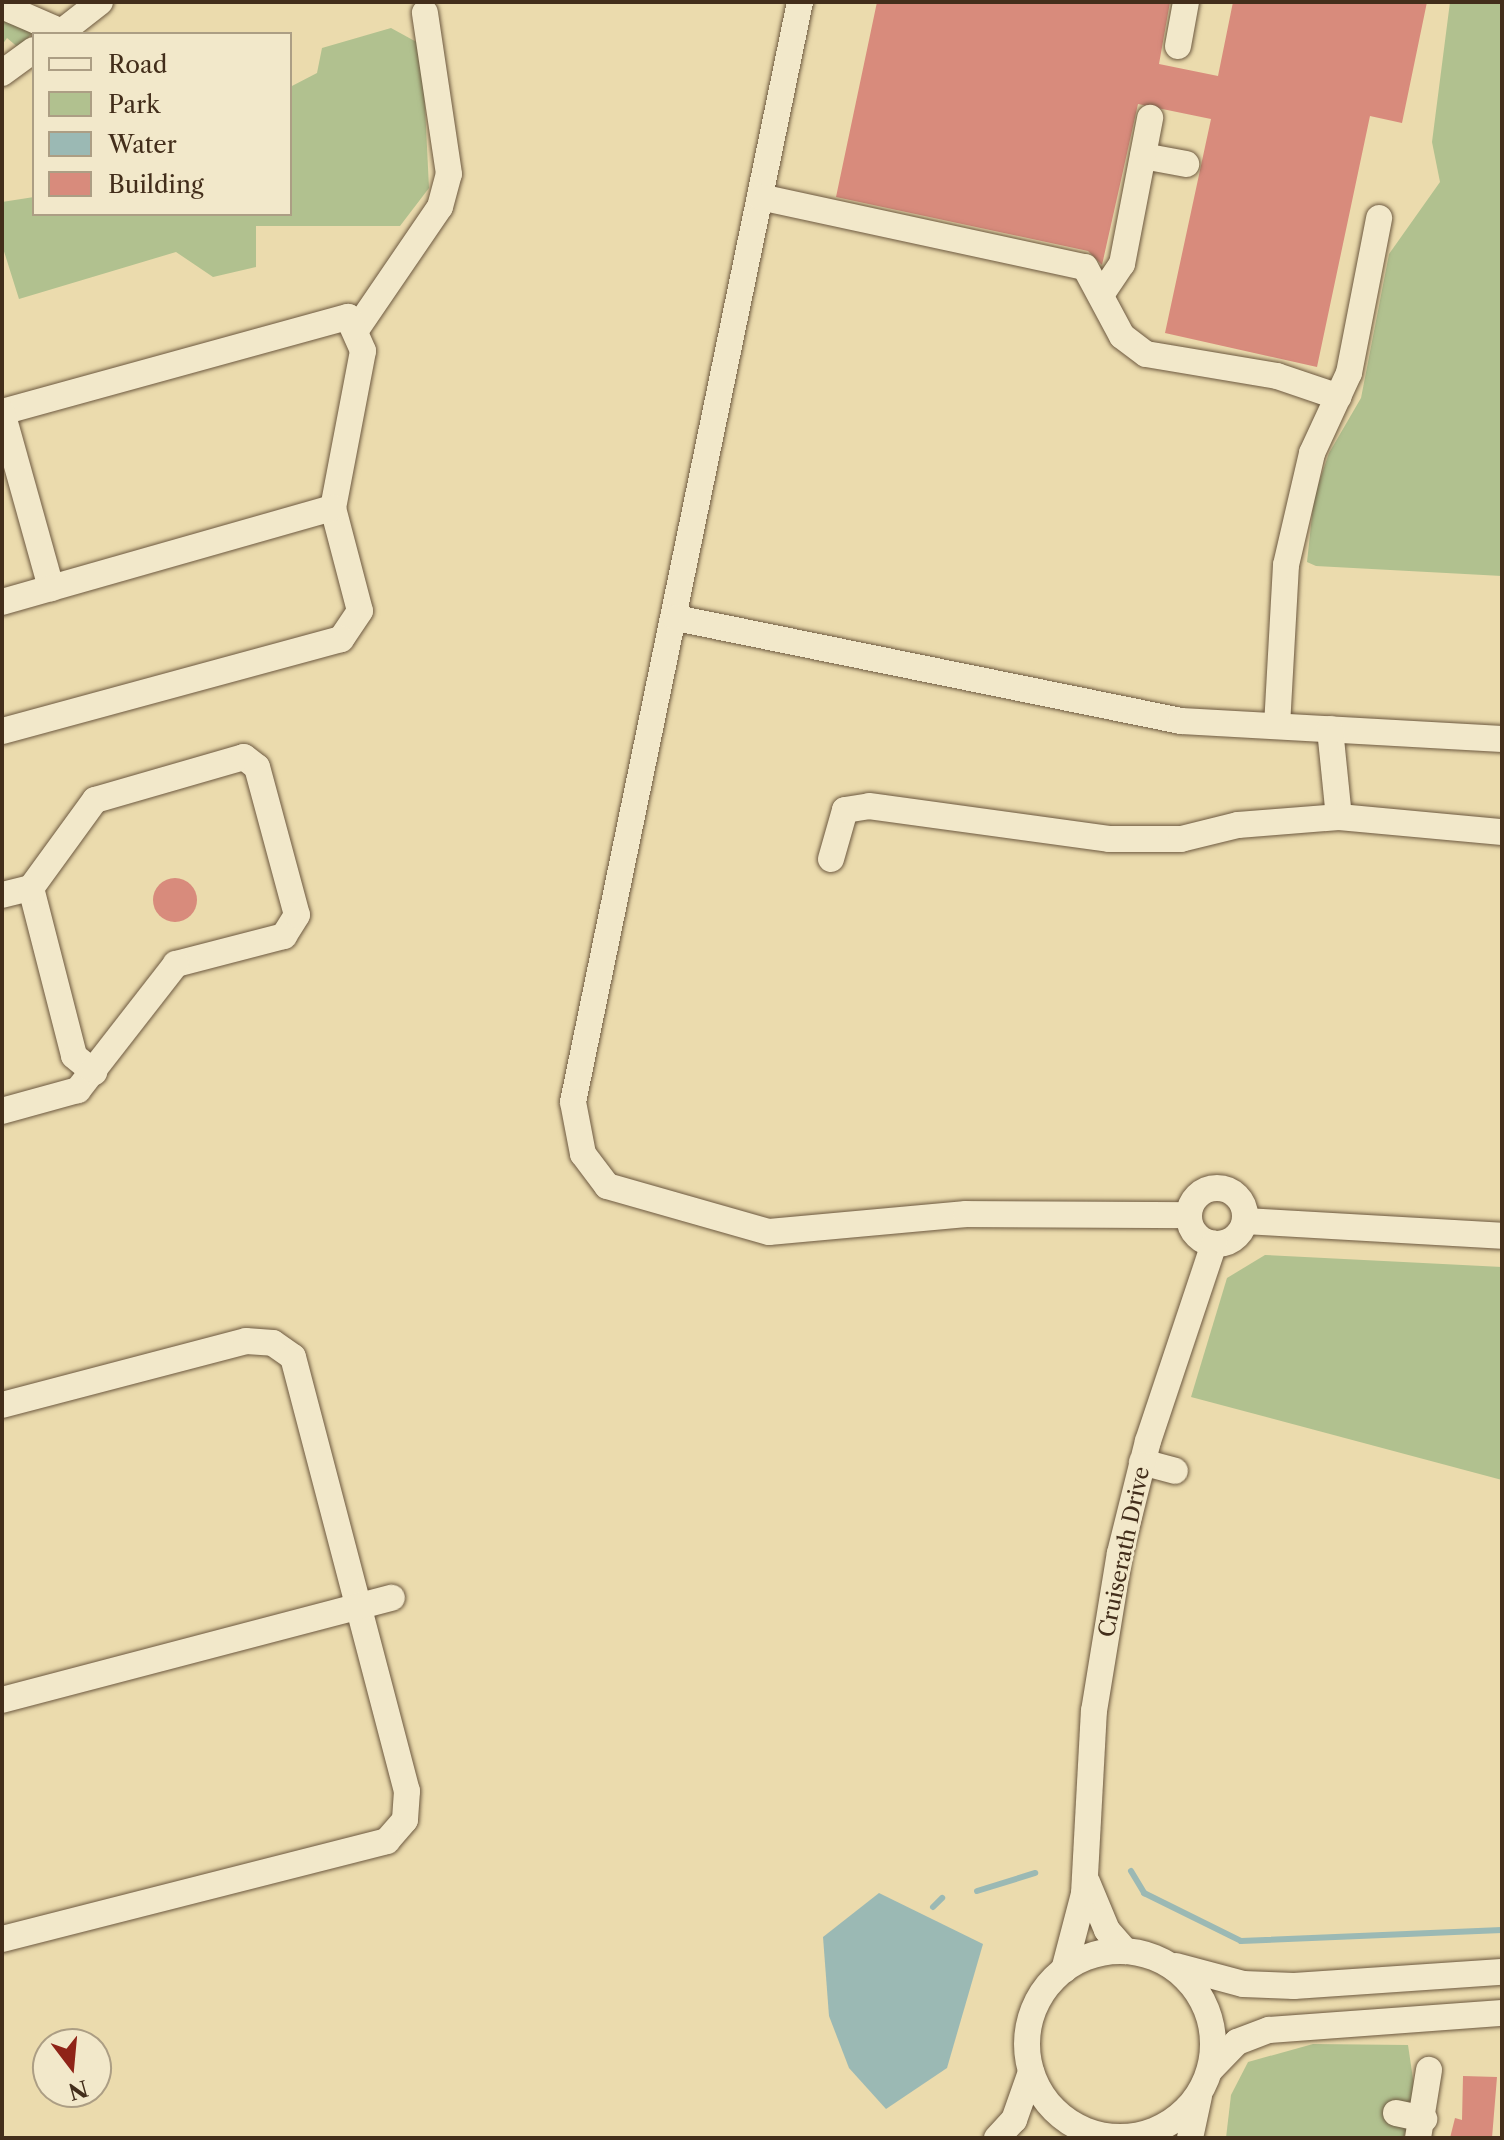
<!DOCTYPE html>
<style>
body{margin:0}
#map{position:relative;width:1504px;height:2140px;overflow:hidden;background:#ebdbad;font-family:"Libre Caslon Text",serif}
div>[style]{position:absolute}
.green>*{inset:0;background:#b1c18f}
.water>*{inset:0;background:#9bb9b4}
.stream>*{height:6px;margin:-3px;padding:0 3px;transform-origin:3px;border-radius:3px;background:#9bb9b4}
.building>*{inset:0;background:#d88b7c}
.round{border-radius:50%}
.roads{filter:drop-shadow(0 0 2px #6d5940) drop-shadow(0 0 2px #6d5940)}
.minor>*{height:26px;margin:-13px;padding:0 13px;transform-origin:13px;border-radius:13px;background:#f2e8ca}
.minor>.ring{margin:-13px;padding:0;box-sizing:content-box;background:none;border:26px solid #f2e8ca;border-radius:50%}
span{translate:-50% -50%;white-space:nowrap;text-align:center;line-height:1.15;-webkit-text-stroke:6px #f2e8ca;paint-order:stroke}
.street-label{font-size:22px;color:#432e1b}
.frame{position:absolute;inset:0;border:4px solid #432e1b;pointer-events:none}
.legend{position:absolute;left:32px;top:32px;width:260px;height:184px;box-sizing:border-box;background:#f2e8ca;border:2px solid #ac9e84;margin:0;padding:10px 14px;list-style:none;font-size:24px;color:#432e1b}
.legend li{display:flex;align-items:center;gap:16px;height:40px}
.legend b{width:40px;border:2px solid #ac9e84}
.north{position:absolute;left:32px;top:2028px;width:80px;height:80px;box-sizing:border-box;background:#f2e8ca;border:2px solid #ac9e84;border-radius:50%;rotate:164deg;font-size:22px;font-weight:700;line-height:32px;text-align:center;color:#432e1b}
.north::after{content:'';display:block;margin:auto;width:28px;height:36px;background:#8f2418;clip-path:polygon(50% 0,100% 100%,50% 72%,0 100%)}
</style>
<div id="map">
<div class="green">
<div style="clip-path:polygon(1450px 2px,1502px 2px,1502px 576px,1316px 566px,1307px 562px,1314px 497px,1329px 453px,1361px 398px,1389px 254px,1440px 182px,1432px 142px)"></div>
<div style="clip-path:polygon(2px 17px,32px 33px,20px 49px,7px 38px,2px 45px)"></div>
<div style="clip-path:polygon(391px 28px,422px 45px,429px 188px,400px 226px,256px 226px,256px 267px,213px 277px,176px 252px,19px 299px,2px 245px,2px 202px,34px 197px,34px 214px,290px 214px,290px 87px,317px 73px,322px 48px)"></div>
<div style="clip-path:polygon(1265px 1255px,1502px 1267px,1502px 1480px,1191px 1397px,1227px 1278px)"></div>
<div style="clip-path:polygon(1313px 2044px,1408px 2045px,1417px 2106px,1403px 2138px,1226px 2138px,1231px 2095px,1248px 2062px)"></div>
</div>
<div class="water">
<div style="clip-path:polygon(879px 1893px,983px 1944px,947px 2068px,886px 2109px,849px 2068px,829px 2016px,823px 1937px)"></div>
</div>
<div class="stream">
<div style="left:1131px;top:1871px;width:26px;rotate:59deg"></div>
<div style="left:1144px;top:1893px;width:108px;rotate:26.3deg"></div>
<div style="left:1241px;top:1941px;width:261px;rotate:-2.4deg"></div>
<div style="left:977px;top:1891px;width:61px;rotate:-17.2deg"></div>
<div style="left:933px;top:1907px;width:13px;rotate:-45deg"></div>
</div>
<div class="building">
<div style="clip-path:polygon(877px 2px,1170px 2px,1159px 64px,1218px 76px,1233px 2px,1427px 2px,1402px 123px,1370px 116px,1317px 367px,1165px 333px,1211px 119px,1138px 104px,1102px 265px,1088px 251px,836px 197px)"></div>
<div class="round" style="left:153px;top:878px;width:44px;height:44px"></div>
<div style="clip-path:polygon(1463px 2076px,1497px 2077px,1492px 2138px,1450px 2138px,1455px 2118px,1462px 2120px)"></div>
</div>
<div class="roads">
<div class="minor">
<div style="left:800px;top:2px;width:1123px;rotate:101.66deg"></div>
<div style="left:573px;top:1102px;width:53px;rotate:79.1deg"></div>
<div style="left:583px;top:1154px;width:40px;rotate:53deg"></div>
<div style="left:607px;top:1186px;width:168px;rotate:15.9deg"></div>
<div style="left:769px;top:1232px;width:198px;rotate:-5.2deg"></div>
<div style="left:966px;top:1214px;width:223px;rotate:0.3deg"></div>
<div style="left:2px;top:6px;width:65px;rotate:23.4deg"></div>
<div style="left:59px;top:34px;width:52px;rotate:-38deg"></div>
<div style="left:1178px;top:46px;width:45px;rotate:-79.7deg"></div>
<div style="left:2px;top:73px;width:39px;rotate:-36deg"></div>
<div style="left:1143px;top:156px;width:44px;rotate:10.5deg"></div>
<div style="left:760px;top:197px;width:332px;rotate:12.2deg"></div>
<div style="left:1085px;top:267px;width:78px;rotate:61.8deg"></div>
<div style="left:1122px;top:336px;width:30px;rotate:37deg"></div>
<div style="left:1146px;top:354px;width:133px;rotate:9.5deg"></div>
<div style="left:1277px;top:376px;width:65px;rotate:18.7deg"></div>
<div style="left:1103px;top:292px;width:34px;rotate:-56deg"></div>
<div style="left:1122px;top:264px;width:149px;rotate:-79.1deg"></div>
<div style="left:358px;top:327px;width:145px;rotate:-55.7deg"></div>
<div style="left:440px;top:207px;width:34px;rotate:-75deg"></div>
<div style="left:449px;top:174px;width:163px;rotate:-98.5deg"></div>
<div style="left:2px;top:412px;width:359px;rotate:-15.4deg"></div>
<div style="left:348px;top:317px;width:37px;rotate:66deg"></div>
<div style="left:363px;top:351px;width:160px;rotate:100.8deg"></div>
<div style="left:333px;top:508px;width:106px;rotate:75.3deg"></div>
<div style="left:360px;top:611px;width:34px;rotate:124deg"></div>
<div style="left:341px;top:639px;width:351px;rotate:164.8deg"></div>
<div style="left:2px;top:412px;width:183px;rotate:74.4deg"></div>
<div style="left:2px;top:602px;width:344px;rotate:-15.9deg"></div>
<div style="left:676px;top:618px;width:515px;rotate:11.53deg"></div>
<div style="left:1181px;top:721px;width:322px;rotate:3.2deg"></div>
<div style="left:1277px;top:726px;width:161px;rotate:-86.8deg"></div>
<div style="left:1286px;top:565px;width:115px;rotate:-76.9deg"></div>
<div style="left:1312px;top:453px;width:88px;rotate:-65.2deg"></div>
<div style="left:1349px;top:373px;width:158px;rotate:-79deg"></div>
<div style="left:1330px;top:729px;width:88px;rotate:84.2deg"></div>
<div style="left:831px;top:859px;width:51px;rotate:-74.1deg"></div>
<div style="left:845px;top:810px;width:24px;rotate:-9deg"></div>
<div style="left:869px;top:806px;width:242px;rotate:7.8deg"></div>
<div style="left:1109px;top:839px;width:72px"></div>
<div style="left:1181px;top:839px;width:59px;rotate:-13.8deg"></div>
<div style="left:1238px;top:825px;width:101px;rotate:-4.5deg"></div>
<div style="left:1339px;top:817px;width:164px;rotate:5.3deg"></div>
<div style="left:31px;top:888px;width:173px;rotate:75.6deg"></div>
<div style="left:74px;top:1056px;width:26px;rotate:39deg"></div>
<div style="left:2px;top:895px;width:30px;rotate:-14deg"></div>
<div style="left:31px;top:888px;width:109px;rotate:-54deg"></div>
<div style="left:95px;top:800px;width:155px;rotate:-16.1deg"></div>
<div style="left:244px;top:757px;width:16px;rotate:38deg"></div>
<div style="left:257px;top:767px;width:153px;rotate:74.9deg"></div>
<div style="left:297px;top:915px;width:25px;rotate:122deg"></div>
<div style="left:284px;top:936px;width:112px;rotate:165.5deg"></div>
<div style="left:176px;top:964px;width:160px;rotate:127.9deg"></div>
<div style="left:78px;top:1090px;width:79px;rotate:164.6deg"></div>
<div class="ring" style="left:1189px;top:1188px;width:30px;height:30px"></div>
<div style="left:1245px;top:1221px;width:257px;rotate:3.3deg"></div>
<div style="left:2px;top:1405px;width:252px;rotate:-14.7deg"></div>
<div style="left:246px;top:1341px;width:27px;rotate:4deg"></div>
<div style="left:273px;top:1343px;width:24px;rotate:35deg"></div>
<div style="left:293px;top:1357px;width:449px;rotate:75.3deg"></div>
<div style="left:407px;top:1791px;width:29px;rotate:94deg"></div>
<div style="left:405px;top:1820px;width:28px;rotate:131deg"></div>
<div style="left:387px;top:1841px;width:397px;rotate:165.7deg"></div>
<div style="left:1142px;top:1462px;width:34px;rotate:15deg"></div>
<div style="left:2px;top:1700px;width:403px;rotate:-14.7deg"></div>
<div style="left:1087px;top:1882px;width:52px;rotate:67.4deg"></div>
<div style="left:1107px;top:1930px;width:28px;rotate:49deg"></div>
<div class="ring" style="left:1027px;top:1951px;width:160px;height:160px"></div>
<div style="left:1176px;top:1966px;width:69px;rotate:15deg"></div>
<div style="left:1243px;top:1984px;width:51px;rotate:2.2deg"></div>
<div style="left:1294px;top:1986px;width:208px;rotate:-3.9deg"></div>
<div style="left:1064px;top:1970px;width:79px;rotate:-75.3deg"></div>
<div style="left:1084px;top:1894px;width:183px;rotate:-86.9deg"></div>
<div style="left:1094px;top:1711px;width:160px;rotate:-80.7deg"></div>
<div style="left:1120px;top:1553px;width:115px;rotate:-76deg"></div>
<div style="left:1148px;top:1441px;width:208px;rotate:-71.5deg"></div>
<div style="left:1210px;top:2070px;width:39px;rotate:-46deg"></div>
<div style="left:1237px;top:2042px;width:34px;rotate:-21deg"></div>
<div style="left:1269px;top:2030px;width:234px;rotate:-4.2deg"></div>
<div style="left:1396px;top:2113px;width:29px;rotate:12deg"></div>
<div style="left:997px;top:2138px;width:25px;rotate:-47deg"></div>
<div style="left:1014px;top:2120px;width:51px;rotate:-70.5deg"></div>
<div style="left:1190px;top:2138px;width:43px;rotate:-77.9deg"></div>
<div style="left:1418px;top:2138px;width:69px;rotate:-80.8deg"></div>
</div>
</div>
<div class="street-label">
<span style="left:1124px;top:1552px;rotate:-78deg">Cruiserath Drive</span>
</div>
<div class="frame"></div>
<ul class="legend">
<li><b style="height:10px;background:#f2e8ca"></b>Road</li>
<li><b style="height:22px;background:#b1c18f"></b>Park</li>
<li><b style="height:22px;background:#9bb9b4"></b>Water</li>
<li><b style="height:22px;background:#d88b7c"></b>Building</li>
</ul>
<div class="north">N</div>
</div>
